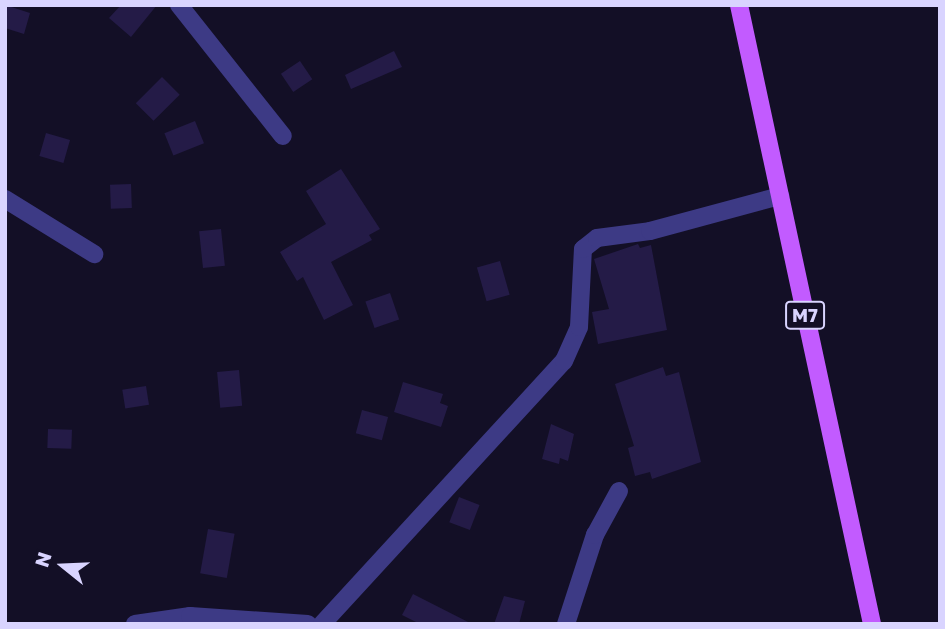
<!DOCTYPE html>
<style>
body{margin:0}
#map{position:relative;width:945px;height:629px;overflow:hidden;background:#130f26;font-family:"Golos Text",sans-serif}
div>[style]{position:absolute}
.building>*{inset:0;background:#241b47;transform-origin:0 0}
.minor>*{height:18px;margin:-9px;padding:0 9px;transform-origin:9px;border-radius:9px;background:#3d3a85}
.major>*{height:18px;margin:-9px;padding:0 9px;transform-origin:9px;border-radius:9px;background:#c25bff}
span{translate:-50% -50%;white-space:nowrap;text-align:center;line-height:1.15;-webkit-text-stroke:7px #130f26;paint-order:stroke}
.shield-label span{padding:2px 5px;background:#130f26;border:2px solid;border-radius:5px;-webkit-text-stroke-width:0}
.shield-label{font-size:18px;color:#d9d4ff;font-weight:700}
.frame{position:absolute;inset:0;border:7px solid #d9d4ff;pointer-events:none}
.north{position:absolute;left:28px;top:531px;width:70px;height:70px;-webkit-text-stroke:5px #130f26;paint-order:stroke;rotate:288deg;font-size:19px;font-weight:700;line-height:28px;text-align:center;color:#d9d4ff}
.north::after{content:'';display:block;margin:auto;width:24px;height:32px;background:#d9d4ff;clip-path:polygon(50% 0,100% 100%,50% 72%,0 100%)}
</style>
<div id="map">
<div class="building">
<div style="clip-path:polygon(5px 5px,30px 13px,24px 34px,5px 28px)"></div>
<div style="clip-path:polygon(121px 5px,157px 5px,131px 37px,109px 18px)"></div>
<div style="clip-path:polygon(394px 51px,402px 67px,351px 89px,345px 75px)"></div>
<div style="left:300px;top:61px;width:22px;height:23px;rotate:56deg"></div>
<div style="left:162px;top:77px;width:25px;height:37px;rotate:45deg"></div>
<div style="left:195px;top:121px;width:24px;height:33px;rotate:68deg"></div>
<div style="left:46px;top:133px;width:25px;height:24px;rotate:16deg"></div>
<div style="clip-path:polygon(341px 169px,380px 229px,369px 235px,372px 240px,331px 262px,353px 305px,324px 320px,303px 277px,297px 281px,280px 252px,326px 224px,306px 191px)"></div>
<div style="left:131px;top:184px;width:24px;height:21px;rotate:88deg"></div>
<div style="left:221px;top:229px;width:37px;height:22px;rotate:84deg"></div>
<div style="clip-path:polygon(638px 244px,640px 248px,651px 245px,667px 330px,598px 344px,592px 312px,609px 309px,594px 259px)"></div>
<div style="left:500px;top:261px;width:35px;height:24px;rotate:74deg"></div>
<div style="left:390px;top:293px;width:28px;height:26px;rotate:71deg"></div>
<div style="clip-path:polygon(663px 367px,666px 376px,679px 372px,701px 462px,652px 479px,650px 472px,635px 476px,628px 448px,634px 446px,615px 384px)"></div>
<div style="left:239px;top:370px;width:36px;height:22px;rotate:85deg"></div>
<div style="clip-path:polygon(403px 382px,443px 394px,440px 403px,448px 406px,441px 427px,394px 412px)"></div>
<div style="left:146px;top:386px;width:19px;height:24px;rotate:81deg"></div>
<div style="left:362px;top:410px;width:27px;height:24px;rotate:15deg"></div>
<div style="clip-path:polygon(551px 424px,574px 434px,568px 461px,560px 458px,559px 464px,542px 459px)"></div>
<div style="left:48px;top:429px;width:24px;height:19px;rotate:2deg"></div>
<div style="left:459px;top:497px;width:22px;height:27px;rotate:21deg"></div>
<div style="left:208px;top:529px;width:27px;height:45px;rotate:10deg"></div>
<div style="clip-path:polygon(413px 594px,472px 624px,420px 624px,402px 615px)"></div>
<div style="clip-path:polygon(504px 596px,525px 601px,519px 624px,494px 624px)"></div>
</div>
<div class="minor">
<div style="left:179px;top:5px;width:167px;rotate:51.6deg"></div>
<div style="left:5px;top:199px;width:105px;rotate:31.7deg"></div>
<div style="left:135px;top:624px;width:56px;rotate:-8.3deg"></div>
<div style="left:190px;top:616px;width:118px;rotate:3.9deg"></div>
<div style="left:322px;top:624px;width:357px;rotate:-47.4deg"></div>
<div style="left:564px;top:361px;width:37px;rotate:-66deg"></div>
<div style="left:579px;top:327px;width:78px;rotate:-87.1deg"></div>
<div style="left:583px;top:249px;width:18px;rotate:-38deg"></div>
<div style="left:597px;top:238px;width:53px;rotate:-7.5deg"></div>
<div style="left:650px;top:231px;width:135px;rotate:-15.1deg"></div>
<div style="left:566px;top:624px;width:94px;rotate:-72deg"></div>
<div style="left:595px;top:535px;width:50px;rotate:-61.4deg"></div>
</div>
<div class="major">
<div style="left:739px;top:5px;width:633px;rotate:77.87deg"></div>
</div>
<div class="shield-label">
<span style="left:805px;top:315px">M7</span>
</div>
<div class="frame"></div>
<div class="north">N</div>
</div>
